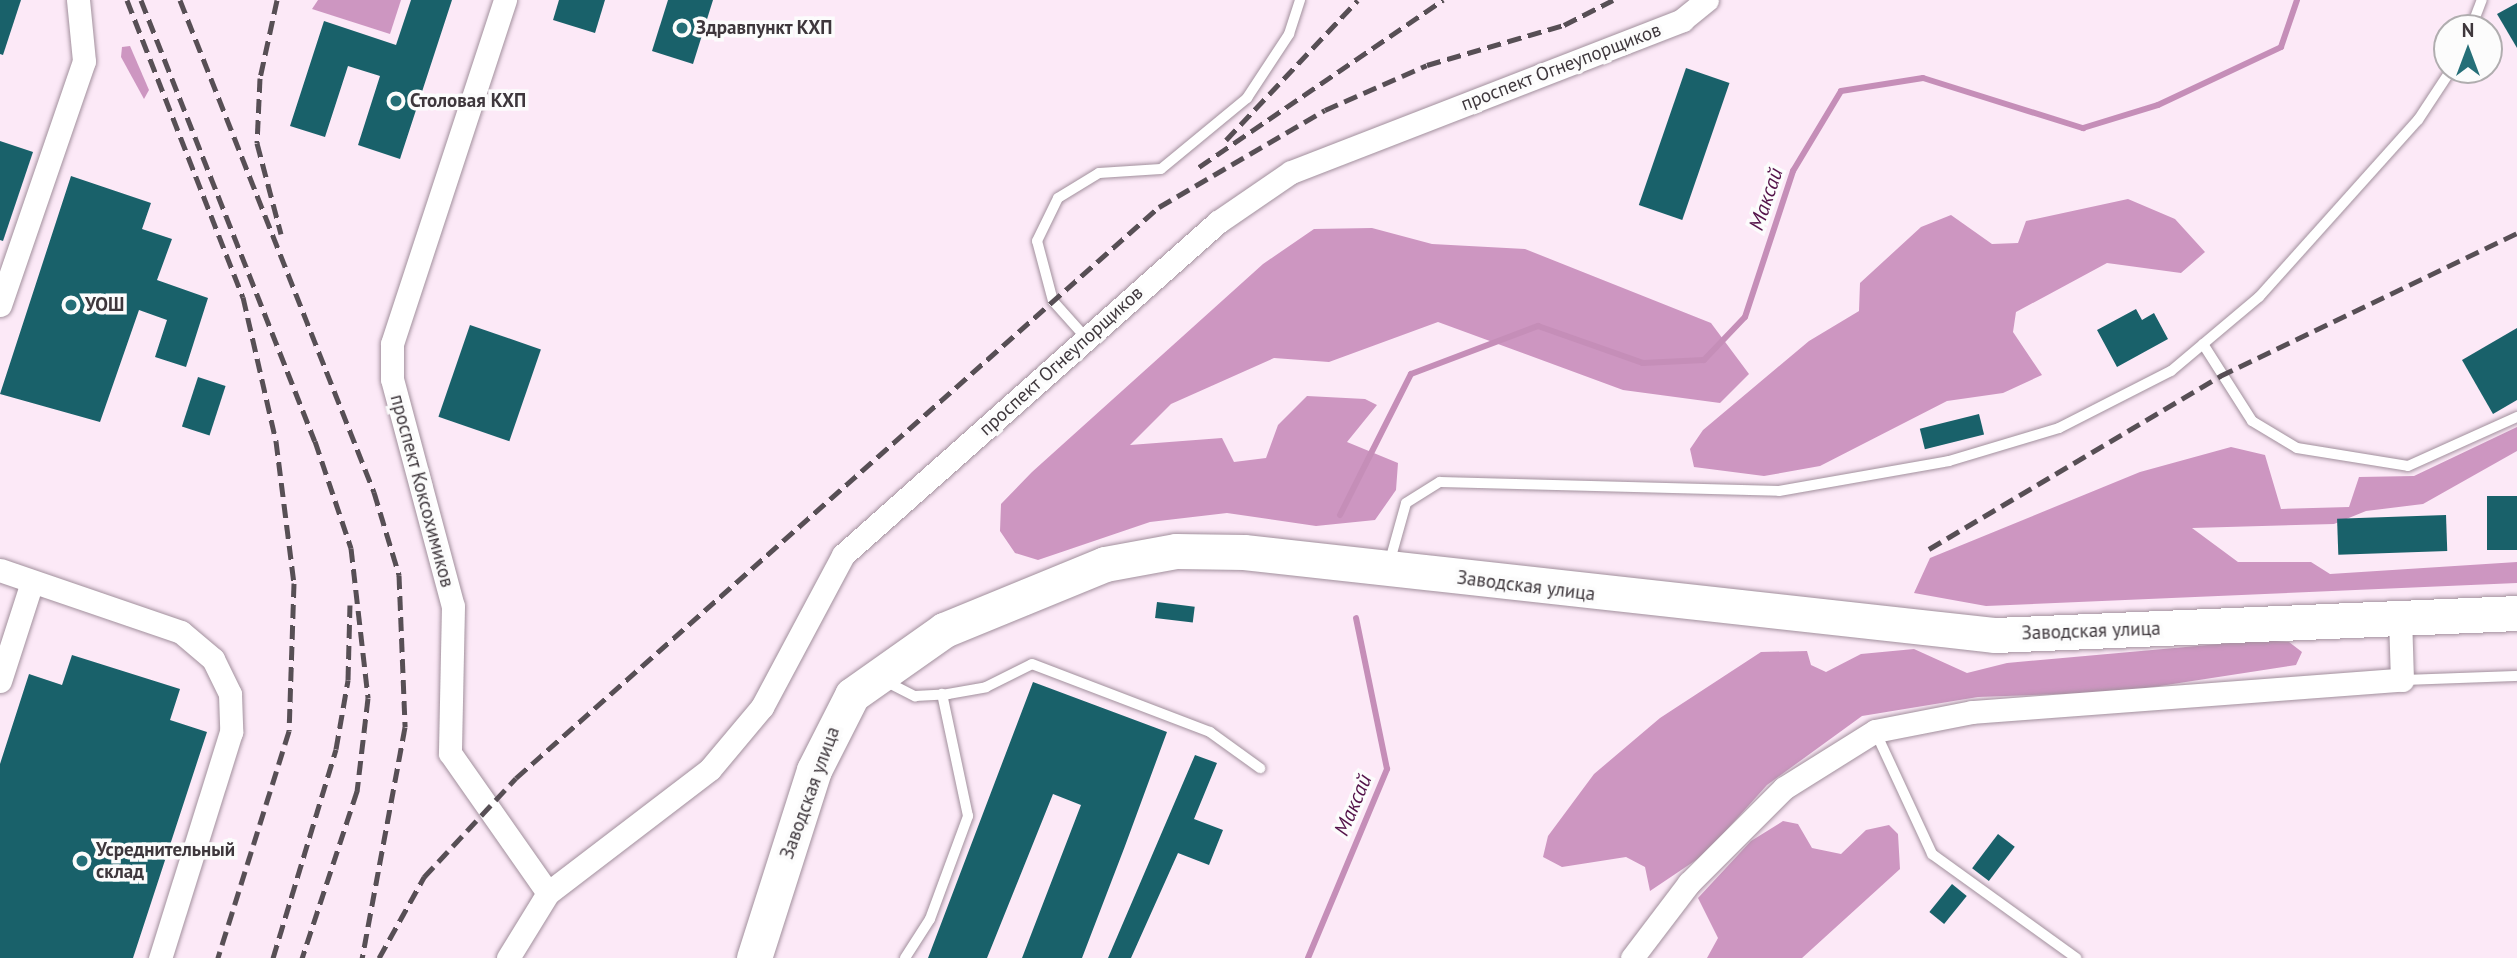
<!DOCTYPE html>
<meta charset="utf-8">
<style>
body{margin:0}
#map{position:relative;width:2517px;height:958px;overflow:hidden;background:#fce9f7;font-family:"PT Sans",sans-serif}
div>[style]{position:absolute}
.forest>*{inset:0;background:#cd96c1}
.stream>*{height:6px;margin:-3px;padding:0 3px;transform-origin:3px;border-radius:3px;background:#c58eb8}
.building>*{inset:0;background:#19616a;transform-origin:0 0}
.roads{filter:drop-shadow(0 0 2px #a2909d) drop-shadow(0 0 2px #a2909d)}
.lane>*{height:10px;margin:-5px;padding:0 5px;transform-origin:5px;border-radius:5px;background:#fff}
.street>*{height:23px;margin:-11.5px;padding:0 11.5px;transform-origin:11.5px;border-radius:11.5px;background:#fff}
.primary>*{height:35px;margin:-17.5px;padding:0 17.5px;transform-origin:17.5px;border-radius:17.5px;background:#fff}
.rail>*{height:5px;margin-top:-2.5px;transform-origin:0;background:repeating-linear-gradient(90deg,#574f55 0 14px,transparent 0 21px)}
.dots>*{width:19px;height:19px;translate:-50% -50%;box-sizing:border-box;border:4px solid #fcfcfc;border-radius:50%}
span{translate:-50% -50%;white-space:nowrap;text-align:center;line-height:1.15;-webkit-text-stroke:7px #fcfcfc;paint-order:stroke}
.poi-label{font-size:19px;color:#3e373c;font-weight:700}
.left{translate:0 -50%;text-align:left}
.street-label{font-size:19px;color:#3e373c}
.water-label{font-size:21px;color:#531249;font-style:italic}
.north{position:absolute;left:2433px;top:14px;width:70px;height:70px;box-sizing:border-box;background:#fcfcfc;border:2px solid #b0adaf;border-radius:50%;rotate:0deg;font-size:19px;font-weight:700;line-height:28px;text-align:center;color:#3e373c}
.north::after{content:'';display:block;margin:auto;width:24px;height:32px;background:#256f78;clip-path:polygon(50% 0,100% 100%,50% 72%,0 100%)}
</style>
<div id="map">
<div class="forest">
<div style="clip-path:polygon(318px 0,401px 0,390px 34px,312px 9px)"></div>
<div style="clip-path:polygon(130px 46px,149px 90px,144px 99px,121px 57px,122px 47px)"></div>
<div style="clip-path:polygon(2128px 199px,2175px 219px,2205px 252px,2181px 273px,2107px 263px,2016px 312px,2013px 332px,2042px 375px,2003px 393px,1947px 401px,1820px 466px,1764px 476px,1694px 467px,1690px 449px,1703px 430px,1809px 341px,1859px 311px,1860px 283px,1921px 227px,1951px 215px,1992px 244px,2018px 243px,2026px 221px)"></div>
<div style="clip-path:polygon(1372px 228px,1432px 244px,1525px 249px,1711px 323px,1749px 374px,1720px 403px,1623px 390px,1438px 322px,1329px 362px,1274px 358px,1171px 404px,1130px 445px,1222px 438px,1234px 462px,1266px 458px,1278px 425px,1307px 396px,1365px 399px,1377px 405px,1347px 442px,1398px 463px,1396px 490px,1375px 520px,1316px 526px,1227px 513px,1150px 522px,1038px 560px,1015px 553px,1000px 531px,1001px 504px,1032px 472px,1263px 264px,1314px 229px)"></div>
<div style="clip-path:polygon(2517px 427px,2517px 451px,2423px 504px,2366px 511px,2334px 524px,2192px 528px,2238px 562px,2311px 562px,2330px 574px,2517px 562px,2517px 583px,1986px 606px,1914px 593px,1930px 558px,2140px 472px,2231px 447px,2265px 455px,2281px 509px,2349px 507px,2359px 477px,2414px 476px)"></div>
<div style="clip-path:polygon(2264px 640px,2289px 642px,2302px 652px,2296px 665px,2121px 692px,1978px 697px,1862px 716px,1767px 785px,1705px 854px,1650px 891px,1645px 867px,1626px 857px,1562px 867px,1543px 857px,1548px 836px,1594px 774px,1660px 718px,1761px 652px,1807px 651px,1811px 665px,1826px 672px,1861px 654px,1914px 649px,1967px 673px,2007px 663px)"></div>
<div style="clip-path:polygon(1783px 821px,1798px 824px,1812px 848px,1841px 854px,1866px 830px,1889px 825px,1898px 834px,1900px 869px,1802px 958px,1707px 958px,1718px 938px,1698px 898px,1751px 841px)"></div>
</div>
<div class="stream">
<div style="left:1340px;top:515px;width:158px;rotate:-63.3deg"></div>
<div style="left:1411px;top:374px;width:136px;rotate:-20.7deg"></div>
<div style="left:1538px;top:326px;width:111px;rotate:19.4deg"></div>
<div style="left:1643px;top:363px;width:61px;rotate:-2.8deg"></div>
<div style="left:1704px;top:360px;width:59px;rotate:-46.4deg"></div>
<div style="left:1745px;top:317px;width:154px;rotate:-71.8deg"></div>
<div style="left:1793px;top:171px;width:93px;rotate:-59deg"></div>
<div style="left:1841px;top:91px;width:83px;rotate:-9deg"></div>
<div style="left:1923px;top:78px;width:168px;rotate:17.4deg"></div>
<div style="left:2083px;top:128px;width:78px;rotate:-17deg"></div>
<div style="left:2158px;top:105px;width:136px;rotate:-25.2deg"></div>
<div style="left:2281px;top:47px;width:50px;rotate:-71.2deg"></div>
<div style="left:1308px;top:958px;width:205px;rotate:-67.3deg"></div>
<div style="left:1387px;top:769px;width:154px;rotate:-101.6deg"></div>
</div>
<div class="building">
<div style="clip-path:polygon(0 0,21px 0,3px 55px,0 54px)"></div>
<div style="clip-path:polygon(411px 0,452px 0,400px 159px,358px 145px,380px 76px,348px 66px,325px 137px,290px 126px,324px 21px,396px 45px)"></div>
<div style="clip-path:polygon(559px 0,605px 0,595px 33px,553px 20px)"></div>
<div style="clip-path:polygon(668px 0,713px 0,693px 64px,652px 51px)"></div>
<div style="clip-path:polygon(2517px 3px,2517px 48px,2497px 14px)"></div>
<div style="left:1686px;top:68px;width:46px;height:145px;rotate:19deg"></div>
<div style="clip-path:polygon(0 141px,33px 152px,3px 241px,0 240px)"></div>
<div style="clip-path:polygon(71px 176px,151px 203px,142px 229px,172px 239px,157px 280px,208px 298px,186px 367px,155px 357px,167px 320px,139px 310px,100px 422px,0 394px)"></div>
<div style="clip-path:polygon(2136px 309px,2142px 320px,2154px 313px,2168px 339px,2117px 367px,2097px 330px)"></div>
<div style="left:470px;top:325px;width:75px;height:97px;rotate:19deg"></div>
<div style="clip-path:polygon(2517px 328px,2517px 400px,2493px 414px,2462px 360px)"></div>
<div style="left:198px;top:377px;width:29px;height:52px;rotate:18deg"></div>
<div style="left:1979px;top:414px;width:21px;height:61px;rotate:76deg"></div>
<div style="left:2487px;top:496px;width:30px;height:54px"></div>
<div style="left:2446px;top:515px;width:36px;height:109px;rotate:88deg"></div>
<div style="left:1157px;top:602px;width:38px;height:16px;rotate:7deg"></div>
<div style="clip-path:polygon(72px 655px,180px 689px,170px 720px,207px 732px,133px 958px,0 958px,0 764px,29px 674px,62px 685px)"></div>
<div style="clip-path:polygon(1033px 682px,1167px 732px,1125px 846px,1082px 958px,1022px 958px,1081px 805px,1053px 794px,987px 958px,928px 958px)"></div>
<div style="clip-path:polygon(1195px 755px,1217px 763px,1194px 819px,1223px 830px,1209px 865px,1178px 853px,1131px 958px,1108px 958px)"></div>
<div style="left:1998px;top:834px;width:21px;height:43px;rotate:37deg"></div>
<div style="left:1952px;top:884px;width:19px;height:36px;rotate:39deg"></div>
</div>
<div class="roads">
<div class="lane">
<div style="left:2471px;top:28px;width:30px;rotate:-69deg"></div>
<div style="left:1087px;top:339px;width:51px;rotate:-131.8deg"></div>
<div style="left:1053px;top:301px;width:62px;rotate:-104.9deg"></div>
<div style="left:1037px;top:241px;width:48px;rotate:-64deg"></div>
<div style="left:1058px;top:198px;width:48px;rotate:-31.4deg"></div>
<div style="left:1099px;top:173px;width:62px;rotate:-3.7deg"></div>
<div style="left:1161px;top:169px;width:112px;rotate:-39.5deg"></div>
<div style="left:1247px;top:98px;width:77px;rotate:-56.7deg"></div>
<div style="left:1289px;top:34px;width:36px;rotate:-72deg"></div>
<div style="left:2203px;top:344px;width:91px;rotate:57.5deg"></div>
<div style="left:2252px;top:421px;width:52px;rotate:31deg"></div>
<div style="left:2297px;top:448px;width:112px;rotate:9.2deg"></div>
<div style="left:2408px;top:466px;width:120px;rotate:-24.2deg"></div>
<div style="left:1389px;top:564px;width:63px;rotate:-74.4deg"></div>
<div style="left:1406px;top:503px;width:40px;rotate:-32deg"></div>
<div style="left:1440px;top:482px;width:339px;rotate:1.5deg"></div>
<div style="left:1779px;top:491px;width:173px;rotate:-10deg"></div>
<div style="left:1949px;top:461px;width:115px;rotate:-16.7deg"></div>
<div style="left:2059px;top:428px;width:126px;rotate:-27deg"></div>
<div style="left:2171px;top:371px;width:115px;rotate:-40.1deg"></div>
<div style="left:2259px;top:297px;width:238px;rotate:-48.1deg"></div>
<div style="left:2418px;top:120px;width:60px;rotate:-56.6deg"></div>
<div style="left:2402px;top:680px;width:115px;rotate:-2deg"></div>
<div style="left:885px;top:681px;width:34px;rotate:27deg"></div>
<div style="left:915px;top:696px;width:33px;rotate:-3deg"></div>
<div style="left:948px;top:694px;width:39px;rotate:-10deg"></div>
<div style="left:986px;top:687px;width:51px;rotate:-26.6deg"></div>
<div style="left:1032px;top:664px;width:191px;rotate:20.9deg"></div>
<div style="left:1210px;top:732px;width:62px;rotate:35.8deg"></div>
<div style="left:1875px;top:731px;width:136px;rotate:65.1deg"></div>
<div style="left:1932px;top:854px;width:178px;rotate:35.8deg"></div>
<div style="left:905px;top:958px;width:46px;rotate:-57.3deg"></div>
<div style="left:930px;top:919px;width:110px;rotate:-69.7deg"></div>
<div style="left:968px;top:816px;width:125px;rotate:-102deg"></div>
</div>
<div class="street">
<div style="left:505px;top:0;width:362px;rotate:108.2deg"></div>
<div style="left:392px;top:344px;width:35px;rotate:90deg"></div>
<div style="left:392px;top:379px;width:235px;rotate:75deg"></div>
<div style="left:453px;top:606px;width:147px;rotate:91.2deg"></div>
<div style="left:450px;top:753px;width:171px;rotate:55deg"></div>
<div style="left:0;top:305px;width:258px;rotate:-71deg"></div>
<div style="left:84px;top:61px;width:61px;rotate:-95.6deg"></div>
<div style="left:0;top:570px;width:191px;rotate:18.9deg"></div>
<div style="left:181px;top:632px;width:42px;rotate:40.2deg"></div>
<div style="left:213px;top:659px;width:39px;rotate:64deg"></div>
<div style="left:230px;top:694px;width:38px;rotate:88deg"></div>
<div style="left:231px;top:732px;width:237px;rotate:107.4deg"></div>
<div style="left:0;top:681px;width:104px;rotate:-72.1deg"></div>
<div style="left:508px;top:958px;width:76px;rotate:-58.4deg"></div>
<div style="left:548px;top:893px;width:204px;rotate:-37.4deg"></div>
<div style="left:710px;top:769px;width:81px;rotate:-50deg"></div>
<div style="left:762px;top:707px;width:172px;rotate:-61.9deg"></div>
<div style="left:843px;top:555px;width:502px;rotate:-41.61deg"></div>
<div style="left:1218px;top:222px;width:88px;rotate:-34.4deg"></div>
<div style="left:1291px;top:172px;width:420px;rotate:-21.2deg"></div>
<div style="left:1682px;top:20px;width:32px;rotate:-39deg"></div>
<div style="left:1632px;top:958px;width:94px;rotate:-52.8deg"></div>
<div style="left:1689px;top:883px;width:134px;rotate:-45deg"></div>
<div style="left:1784px;top:788px;width:107px;rotate:-32.1deg"></div>
<div style="left:1875px;top:731px;width:99px;rotate:-11.1deg"></div>
<div style="left:1972px;top:712px;width:431px;rotate:-4.3deg"></div>
<div style="left:2402px;top:680px;width:62px;rotate:-91.8deg"></div>
</div>
<div class="primary">
<div style="left:754px;top:958px;width:197px;rotate:-72.3deg"></div>
<div style="left:814px;top:770px;width:84px;rotate:-63.1deg"></div>
<div style="left:852px;top:695px;width:113px;rotate:-35.2deg"></div>
<div style="left:944px;top:630px;width:174px;rotate:-22.3deg"></div>
<div style="left:1105px;top:564px;width:72px;rotate:-10.4deg"></div>
<div style="left:1176px;top:551px;width:68px;rotate:0.8deg"></div>
<div style="left:1244px;top:552px;width:756px;rotate:6.31deg"></div>
<div style="left:1995px;top:635px;width:522px;rotate:-2.41deg"></div>
</div>
</div>
<div class="rail">
<div style="left:127px;top:0;width:319px;rotate:68.7deg"></div>
<div style="left:243px;top:297px;width:148px;rotate:77.1deg"></div>
<div style="left:276px;top:441px;width:143px;rotate:82.8deg"></div>
<div style="left:294px;top:583px;width:148px;rotate:91.9deg"></div>
<div style="left:289px;top:731px;width:238px;rotate:107.4deg"></div>
<div style="left:141px;top:0;width:474px;rotate:68.5deg"></div>
<div style="left:315px;top:441px;width:113px;rotate:71.4deg"></div>
<div style="left:351px;top:548px;width:151px;rotate:83.5deg"></div>
<div style="left:368px;top:698px;width:94px;rotate:96.7deg"></div>
<div style="left:357px;top:791px;width:176px;rotate:108.2deg"></div>
<div style="left:180px;top:0;width:529px;rotate:68.48deg"></div>
<div style="left:374px;top:492px;width:87px;rotate:73.2deg"></div>
<div style="left:399px;top:575px;width:152px;rotate:87.7deg"></div>
<div style="left:405px;top:727px;width:235px;rotate:100.5deg"></div>
<div style="left:277px;top:0;width:80px;rotate:102.3deg"></div>
<div style="left:260px;top:78px;width:65px;rotate:92.6deg"></div>
<div style="left:257px;top:143px;width:94px;rotate:75.2deg"></div>
<div style="left:1226px;top:140px;width:192px;rotate:-46.7deg"></div>
<div style="left:1199px;top:167px;width:296px;rotate:-34.4deg"></div>
<div style="left:1929px;top:549px;width:339px;rotate:-30.7deg"></div>
<div style="left:2220px;top:376px;width:330px;rotate:-25.7deg"></div>
<div style="left:273px;top:958px;width:218px;rotate:-73.2deg"></div>
<div style="left:336px;top:749px;width:70px;rotate:-80.1deg"></div>
<div style="left:348px;top:680px;width:75px;rotate:-88.5deg"></div>
<div style="left:379px;top:958px;width:93px;rotate:-60.9deg"></div>
<div style="left:424px;top:877px;width:135px;rotate:-47.1deg"></div>
<div style="left:516px;top:778px;width:860px;rotate:-41.61deg"></div>
<div style="left:1159px;top:207px;width:192px;rotate:-30.3deg"></div>
<div style="left:1325px;top:110px;width:111px;rotate:-23.8deg"></div>
<div style="left:1427px;top:65px;width:143px;rotate:-16.3deg"></div>
<div style="left:1564px;top:25px;width:55px;rotate:-27deg"></div>
</div>
<div class="dots">
<div style="left:682px;top:28px;background:#256f78"></div>
<div style="left:396px;top:101px;background:#256f78"></div>
<div style="left:71px;top:305px;background:#256f78"></div>
<div style="left:82px;top:861px;background:#256f78"></div>
</div>
<div class="poi-label">
<span class="left" style="left:696px;top:28px">Здравпункт КХП</span>
<span class="left" style="left:410px;top:101px">Столовая КХП</span>
<span class="left" style="left:85px;top:305px">УОШ</span>
<span class="left" style="left:96px;top:861px">Усреднительный<br>склад</span>
</div>
<div class="street-label">
<span style="left:1561px;top:67px;rotate:-21deg">проспект Огнеупорщиков</span>
<span style="left:1061px;top:361px;rotate:-42deg">проспект Огнеупорщиков</span>
<span style="left:422px;top:491px;rotate:75deg">проспект Коксохимиков</span>
<span style="left:1526px;top:586px;rotate:7deg">Заводская улица</span>
<span style="left:2091px;top:631px;rotate:-2deg">Заводская улица</span>
<span style="left:810px;top:793px;rotate:-70deg">Заводская улица</span>
</div>
<div class="water-label">
<span style="left:1766px;top:199px;rotate:-71deg">Максай</span>
<span style="left:1353px;top:805px;rotate:-67deg">Максай</span>
</div>
<div class="north">N</div>
</div>
